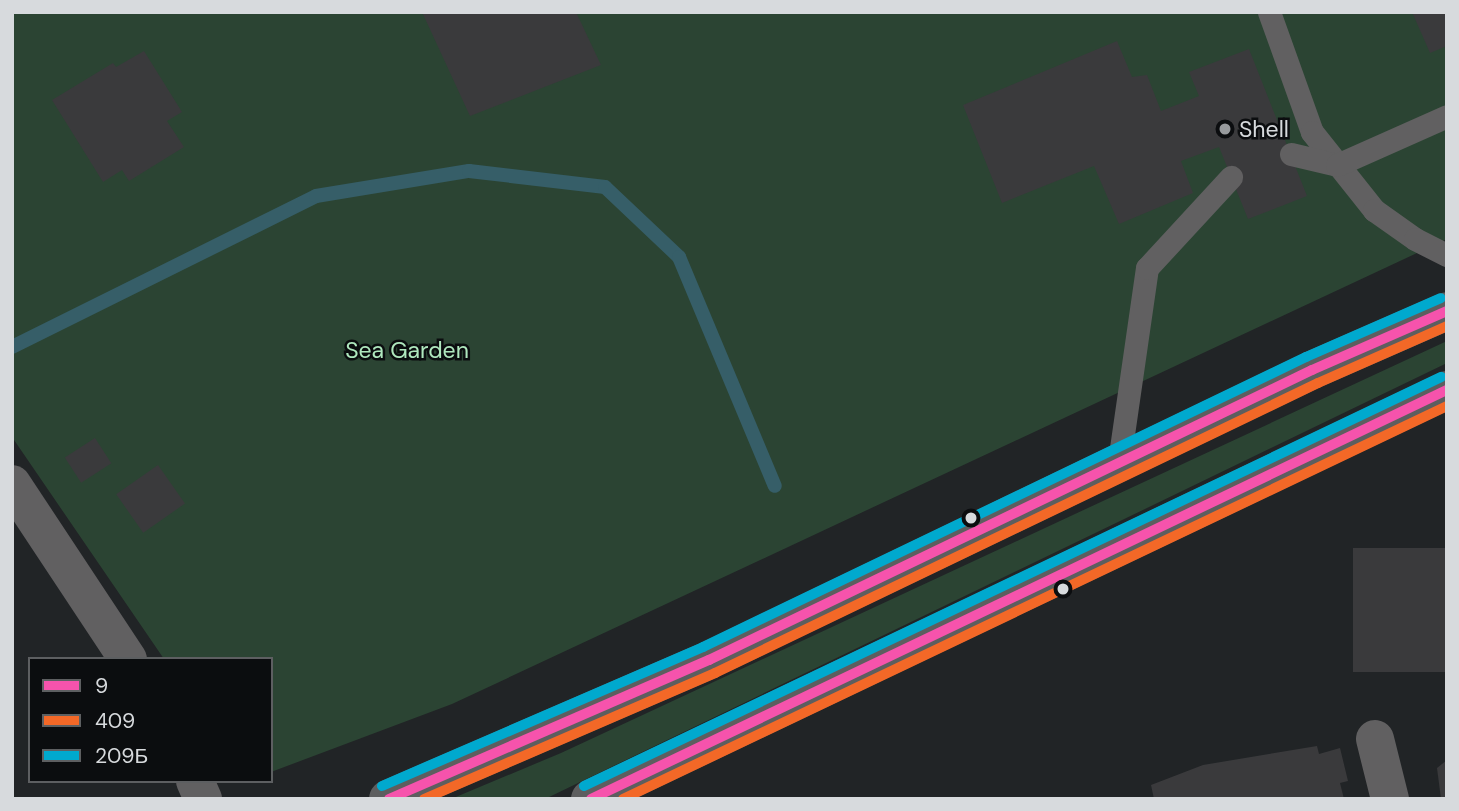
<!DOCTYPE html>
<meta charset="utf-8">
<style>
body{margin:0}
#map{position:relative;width:1459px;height:811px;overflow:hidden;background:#212426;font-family:"DM Sans",sans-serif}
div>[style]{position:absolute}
.green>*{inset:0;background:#2b4433}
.stream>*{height:14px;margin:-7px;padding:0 7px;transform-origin:7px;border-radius:7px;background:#365e68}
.building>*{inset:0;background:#3a3a3c;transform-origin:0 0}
.lane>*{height:23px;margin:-11.5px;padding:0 11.5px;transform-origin:11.5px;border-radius:11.5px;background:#616061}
.street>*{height:38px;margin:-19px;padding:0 19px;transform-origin:19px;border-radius:19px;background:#616061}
.highway>*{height:38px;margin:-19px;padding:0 19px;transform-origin:19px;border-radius:19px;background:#5d5e5f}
.bus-1>*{height:10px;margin:-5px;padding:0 5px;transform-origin:5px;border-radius:5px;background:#f653ac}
.bus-2>*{height:10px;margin:-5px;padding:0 5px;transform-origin:5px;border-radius:5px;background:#f36827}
.bus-3>*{height:10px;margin:-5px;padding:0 5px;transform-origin:5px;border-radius:5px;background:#00a9ce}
.dots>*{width:19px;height:19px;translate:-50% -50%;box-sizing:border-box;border:4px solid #0b0d0f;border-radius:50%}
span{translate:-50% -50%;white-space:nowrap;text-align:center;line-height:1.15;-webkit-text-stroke:5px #0b0d0f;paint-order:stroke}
.poi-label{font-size:23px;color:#d7dadd}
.left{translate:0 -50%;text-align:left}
.park-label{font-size:23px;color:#afe8be}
.frame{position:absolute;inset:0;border:14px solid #d7dadd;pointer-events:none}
.legend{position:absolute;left:28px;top:657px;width:245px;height:126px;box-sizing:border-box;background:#0b0d0f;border:2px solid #5d5f61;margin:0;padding:9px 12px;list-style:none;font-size:21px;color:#d7dadd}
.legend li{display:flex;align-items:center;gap:14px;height:35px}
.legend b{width:35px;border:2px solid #5d5f61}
</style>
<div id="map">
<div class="green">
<div style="clip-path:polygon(12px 12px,1447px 12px,1447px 239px,452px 704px,271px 772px,271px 659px,164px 659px,12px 437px)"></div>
<div style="clip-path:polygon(1447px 341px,1447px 363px,545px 799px,451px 799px,561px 753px)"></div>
</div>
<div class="stream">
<div style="left:12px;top:347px;width:339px;rotate:-26.4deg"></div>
<div style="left:316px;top:196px;width:155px;rotate:-9.3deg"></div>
<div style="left:469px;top:171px;width:137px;rotate:6.7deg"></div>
<div style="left:605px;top:187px;width:102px;rotate:43.4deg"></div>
<div style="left:679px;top:257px;width:248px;rotate:67.3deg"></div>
</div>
<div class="building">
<div style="clip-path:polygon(422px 12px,576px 12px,601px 65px,470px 116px)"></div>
<div style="clip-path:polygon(1412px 12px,1447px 12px,1447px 46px,1430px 53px)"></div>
<div style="clip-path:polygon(1117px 41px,1132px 77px,1147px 75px,1161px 111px,1199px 96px,1189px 72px,1249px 49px,1307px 196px,1248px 219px,1219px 147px,1181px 161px,1193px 193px,1119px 224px,1094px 166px,1002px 203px,963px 105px)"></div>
<div style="clip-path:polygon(144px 51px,182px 112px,167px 121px,184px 147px,129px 181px,122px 170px,103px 182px,52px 100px,113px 63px,116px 67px)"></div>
<div style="left:95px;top:438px;width:30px;height:36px;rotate:57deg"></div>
<div style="left:158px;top:465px;width:47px;height:51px;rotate:55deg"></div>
<div style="left:1447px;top:548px;width:124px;height:94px;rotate:90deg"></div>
<div style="clip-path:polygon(1317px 746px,1319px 754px,1340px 748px,1348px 781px,1340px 783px,1344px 799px,1154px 799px,1151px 785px,1203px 765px)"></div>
<div style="clip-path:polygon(1447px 760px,1447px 799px,1441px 799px,1437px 768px)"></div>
</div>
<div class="lane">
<div style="left:1269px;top:12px;width:127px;rotate:70.3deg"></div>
<div style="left:1312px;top:132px;width:100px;rotate:51.5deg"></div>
<div style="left:1374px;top:210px;width:50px;rotate:35.3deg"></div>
<div style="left:1415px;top:239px;width:36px;rotate:27deg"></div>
<div style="left:1291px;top:154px;width:47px;rotate:13.4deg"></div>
<div style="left:1337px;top:165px;width:120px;rotate:-24deg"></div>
<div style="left:1119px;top:462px;width:196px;rotate:-81.8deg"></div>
<div style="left:1147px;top:268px;width:124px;rotate:-47.3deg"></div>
</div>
<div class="street">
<div style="left:12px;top:484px;width:210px;rotate:56.5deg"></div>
<div style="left:1375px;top:739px;width:62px;rotate:76deg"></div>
<div style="left:195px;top:781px;width:20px;rotate:66deg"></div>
</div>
<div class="highway">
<div style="left:388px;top:799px;width:350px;rotate:-23.4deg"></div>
<div style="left:709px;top:660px;width:669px;rotate:-25.68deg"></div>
<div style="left:1312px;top:370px;width:147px;rotate:-23.6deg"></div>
<div style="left:590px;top:799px;width:950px;rotate:-25.51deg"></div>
</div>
<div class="bus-1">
<div style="left:389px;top:799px;width:349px;rotate:-23.5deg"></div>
<div style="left:709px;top:660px;width:669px;rotate:-25.68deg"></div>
<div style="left:1312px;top:370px;width:147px;rotate:-23.6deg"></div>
<div style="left:591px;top:799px;width:949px;rotate:-25.54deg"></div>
</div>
<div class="bus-2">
<div style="left:424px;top:799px;width:317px;rotate:-23.4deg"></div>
<div style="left:715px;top:673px;width:669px;rotate:-25.68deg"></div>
<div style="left:1318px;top:383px;width:141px;rotate:-23.8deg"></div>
<div style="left:623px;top:799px;width:913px;rotate:-25.5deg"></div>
</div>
<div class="bus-3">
<div style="left:382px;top:786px;width:350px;rotate:-23.4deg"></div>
<div style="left:703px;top:647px;width:669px;rotate:-25.68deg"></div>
<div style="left:1306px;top:357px;width:147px;rotate:-23.6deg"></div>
<div style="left:584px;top:786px;width:950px;rotate:-25.51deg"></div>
</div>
<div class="dots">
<div style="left:1225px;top:129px;background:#979a9d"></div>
<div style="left:971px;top:518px;background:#d7dadd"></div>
<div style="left:1063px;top:589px;background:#d7dadd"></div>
</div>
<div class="poi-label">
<span class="left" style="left:1239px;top:129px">Shell</span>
</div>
<div class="park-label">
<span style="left:407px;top:350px">Sea Garden</span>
</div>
<div class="frame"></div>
<ul class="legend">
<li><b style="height:9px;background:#f653ac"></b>9</li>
<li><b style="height:9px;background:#f36827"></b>409</li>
<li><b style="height:9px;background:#00a9ce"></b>209Б</li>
</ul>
</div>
